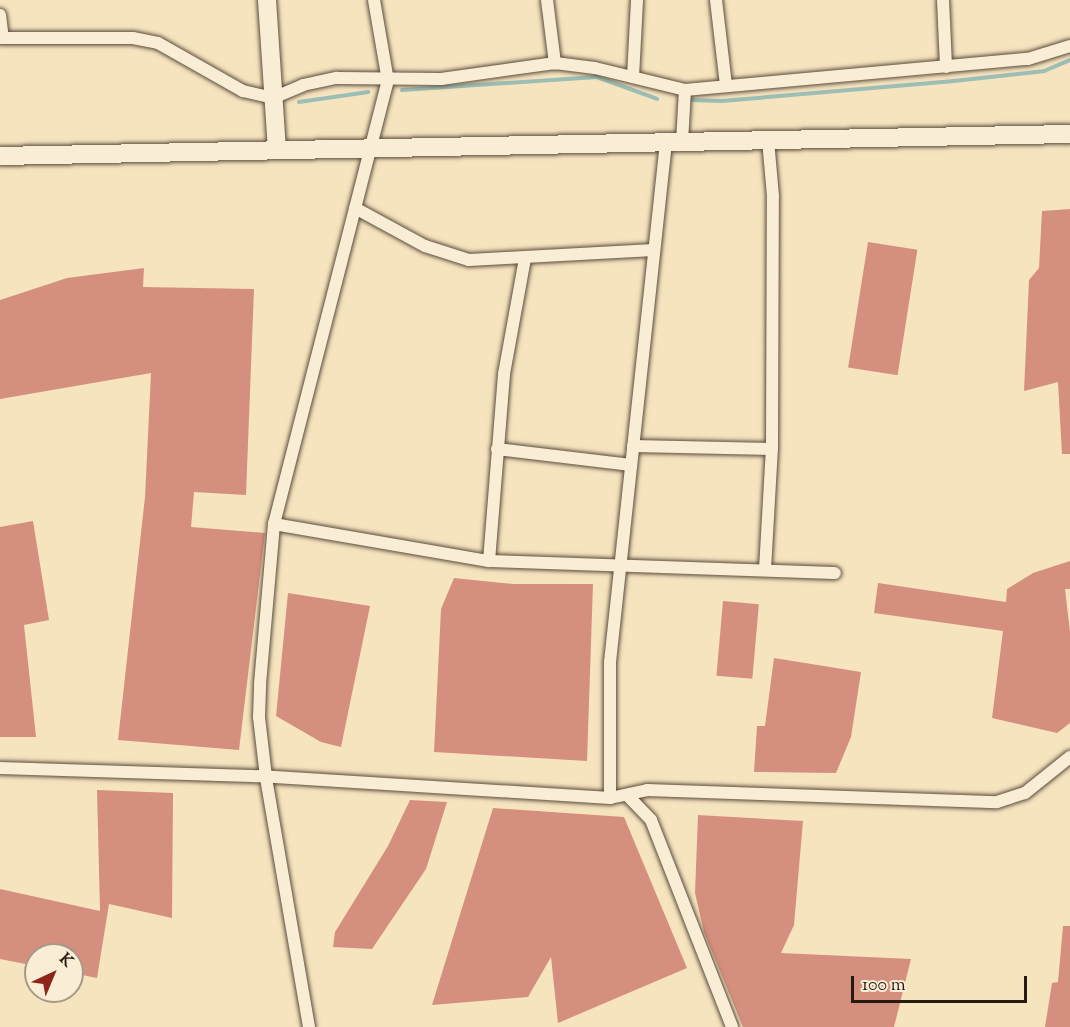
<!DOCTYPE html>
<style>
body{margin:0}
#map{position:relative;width:1070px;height:1027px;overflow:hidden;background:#f6e4bf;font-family:"Sorts Mill Goudy",serif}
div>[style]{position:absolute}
.stream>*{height:4px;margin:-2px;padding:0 2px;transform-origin:2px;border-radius:2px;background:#9dbeb4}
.building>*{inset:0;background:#d58f7e;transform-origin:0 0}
.roads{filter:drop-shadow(0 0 2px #5b4c3c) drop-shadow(0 0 2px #5b4c3c)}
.street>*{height:12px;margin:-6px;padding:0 6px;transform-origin:6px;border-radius:6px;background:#f9edd5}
.secondary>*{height:18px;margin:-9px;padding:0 9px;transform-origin:9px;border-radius:9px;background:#f9edd5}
span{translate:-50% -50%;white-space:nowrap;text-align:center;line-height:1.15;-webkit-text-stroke:4.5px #f9edd5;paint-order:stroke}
.north{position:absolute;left:24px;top:943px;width:60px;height:60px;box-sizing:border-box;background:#f9edd5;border:2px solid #a59987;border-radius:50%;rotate:44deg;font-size:16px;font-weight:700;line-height:24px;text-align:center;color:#271a11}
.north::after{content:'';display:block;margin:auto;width:21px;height:27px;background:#8f2418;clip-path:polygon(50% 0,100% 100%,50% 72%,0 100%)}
.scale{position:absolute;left:851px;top:976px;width:176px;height:27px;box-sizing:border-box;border:3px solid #271a11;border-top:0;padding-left:8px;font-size:18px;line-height:21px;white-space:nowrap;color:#271a11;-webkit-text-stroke:4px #f9edd5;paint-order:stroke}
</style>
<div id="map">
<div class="stream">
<div style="left:402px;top:90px;width:195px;rotate:-3.8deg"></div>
<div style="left:597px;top:77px;width:64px;rotate:20.1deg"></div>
<div style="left:690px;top:100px;width:32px;rotate:2deg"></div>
<div style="left:722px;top:101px;width:233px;rotate:-4.9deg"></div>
<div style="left:954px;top:81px;width:91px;rotate:-6.3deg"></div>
<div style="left:1044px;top:71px;width:28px;rotate:-23deg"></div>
<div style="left:299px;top:102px;width:70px;rotate:-8.2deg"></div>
</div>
<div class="building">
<div style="clip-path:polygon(1070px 209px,1070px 454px,1062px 454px,1058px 382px,1024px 391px,1029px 280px,1039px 268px,1042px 211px)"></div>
<div style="left:868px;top:242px;width:50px;height:127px;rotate:9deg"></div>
<div style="clip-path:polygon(144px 268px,143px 287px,254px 289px,246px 495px,194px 492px,191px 527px,265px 533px,239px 750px,118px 740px,145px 497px,151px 373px,0 399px,0 300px,67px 278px)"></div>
<div style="clip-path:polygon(33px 521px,49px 620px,24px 625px,36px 737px,0 737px,0 527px)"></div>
<div style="clip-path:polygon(1070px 561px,1070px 589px,1065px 589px,1070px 632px,1070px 723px,1057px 733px,992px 718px,1003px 631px,874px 613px,878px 583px,1006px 602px,1007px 589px,1033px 573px)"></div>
<div style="clip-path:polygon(454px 578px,513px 584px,593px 584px,587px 761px,434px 752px,441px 609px)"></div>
<div style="clip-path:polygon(288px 593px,370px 606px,341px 747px,321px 742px,276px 716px)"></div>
<div style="left:723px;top:601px;width:36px;height:75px;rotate:5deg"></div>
<div style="clip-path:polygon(774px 658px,861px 672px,851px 737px,836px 773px,754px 772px,757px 726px,765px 726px)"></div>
<div style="clip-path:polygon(97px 790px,173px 793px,172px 918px,109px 904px,97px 978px,72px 973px,72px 955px,36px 955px,36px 966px,0 959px,0 889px,100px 911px)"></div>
<div style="clip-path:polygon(410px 800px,447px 802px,426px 869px,372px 949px,333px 947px,335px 932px,388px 846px)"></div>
<div style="clip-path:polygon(493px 808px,624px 817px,687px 968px,558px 1023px,551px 957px,528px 997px,432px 1005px)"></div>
<div style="clip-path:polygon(698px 815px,803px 821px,794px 925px,781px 953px,911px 959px,894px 1027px,743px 1027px,704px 932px,695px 893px)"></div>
<div style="clip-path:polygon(1063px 926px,1070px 926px,1070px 1027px,1045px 1027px,1052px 983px,1058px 982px)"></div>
</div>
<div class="roads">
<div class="street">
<div style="left:547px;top:0;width:64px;rotate:82.8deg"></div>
<div style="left:716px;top:0;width:86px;rotate:83.3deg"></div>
<div style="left:943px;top:0;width:67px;rotate:87.4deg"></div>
<div style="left:0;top:15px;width:23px;rotate:83deg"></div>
<div style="left:0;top:38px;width:133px"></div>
<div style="left:133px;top:38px;width:25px;rotate:11deg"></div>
<div style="left:158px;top:43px;width:98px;rotate:29.5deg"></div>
<div style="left:243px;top:91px;width:31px;rotate:13deg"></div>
<div style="left:273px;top:98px;width:33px;rotate:-23deg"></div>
<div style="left:303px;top:85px;width:35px;rotate:-12deg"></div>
<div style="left:337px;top:78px;width:104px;rotate:0.6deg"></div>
<div style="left:441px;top:79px;width:115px;rotate:-8deg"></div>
<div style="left:555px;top:63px;width:40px;rotate:7.1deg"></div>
<div style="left:595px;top:68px;width:93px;rotate:13.7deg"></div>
<div style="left:685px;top:90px;width:344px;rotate:-5.2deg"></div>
<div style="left:1028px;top:59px;width:44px;rotate:-17.2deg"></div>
<div style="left:633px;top:77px;width:77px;rotate:-87deg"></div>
<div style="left:682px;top:142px;width:52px;rotate:-86.7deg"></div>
<div style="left:355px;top:208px;width:80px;rotate:28.5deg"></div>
<div style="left:425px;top:246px;width:46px;rotate:17.7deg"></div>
<div style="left:469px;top:260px;width:185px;rotate:-3.1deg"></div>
<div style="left:633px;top:446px;width:139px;rotate:1.2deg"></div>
<div style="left:497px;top:449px;width:135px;rotate:6.8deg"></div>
<div style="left:274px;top:524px;width:218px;rotate:9.8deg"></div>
<div style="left:489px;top:561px;width:346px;rotate:2deg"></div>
<div style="left:489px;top:561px;width:188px;rotate:-85.4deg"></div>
<div style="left:504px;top:374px;width:118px;rotate:-79.7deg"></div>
<div style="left:765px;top:569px;width:120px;rotate:-86.7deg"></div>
<div style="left:772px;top:449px;width:253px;rotate:-89.8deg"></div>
<div style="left:773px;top:196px;width:56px;rotate:-95.1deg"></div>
<div style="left:0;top:768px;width:259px;rotate:1.8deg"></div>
<div style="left:259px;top:776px;width:352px;rotate:3.6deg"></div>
<div style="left:610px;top:798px;width:38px;rotate:-12deg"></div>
<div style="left:647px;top:790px;width:350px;rotate:2deg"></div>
<div style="left:997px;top:802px;width:29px;rotate:-18deg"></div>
<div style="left:1025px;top:793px;width:58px;rotate:-38.7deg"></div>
<div style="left:628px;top:796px;width:33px;rotate:46deg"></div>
<div style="left:651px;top:820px;width:222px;rotate:68.6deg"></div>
<div style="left:610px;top:798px;width:136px;rotate:-90deg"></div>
<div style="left:610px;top:662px;width:523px;rotate:-83.85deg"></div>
<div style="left:309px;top:1027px;width:254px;rotate:-99.8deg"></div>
<div style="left:266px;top:777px;width:60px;rotate:-96.7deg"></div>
<div style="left:259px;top:717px;width:33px;rotate:-88deg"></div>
<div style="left:260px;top:684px;width:161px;rotate:-85deg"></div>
<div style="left:274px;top:524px;width:457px;rotate:-75.6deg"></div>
<div style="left:388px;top:81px;width:82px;rotate:-99.8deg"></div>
</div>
<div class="secondary">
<div style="left:267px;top:0;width:150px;rotate:86.2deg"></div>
<div style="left:0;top:156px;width:1070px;rotate:-1.18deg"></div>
</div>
</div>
<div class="north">K</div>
<div class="scale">100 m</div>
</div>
